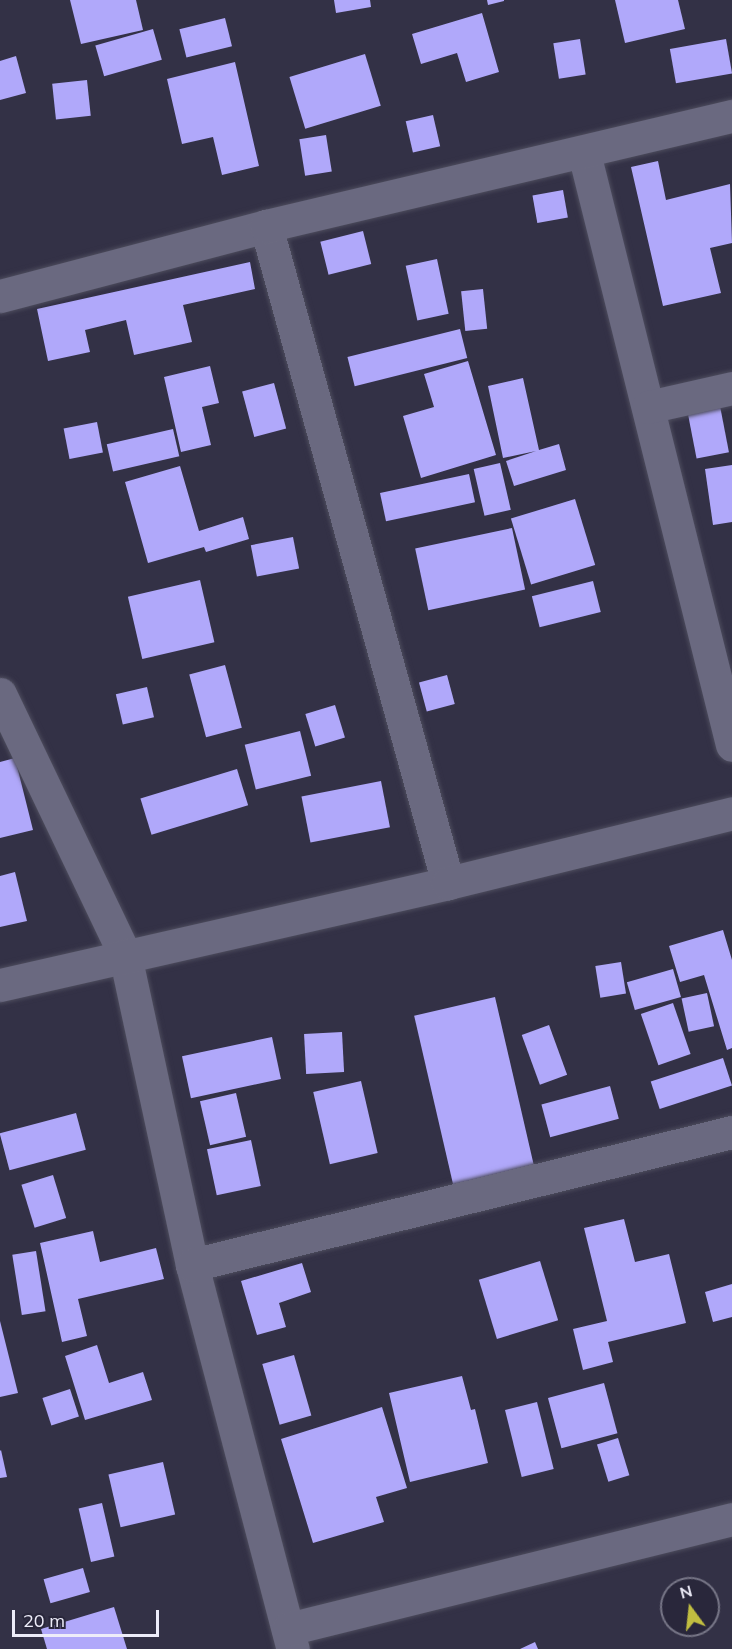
<!DOCTYPE html>
<style>
body{margin:0}
#map{position:relative;width:732px;height:1649px;overflow:hidden;background:#333146;font-family:Mulish,sans-serif}
div>[style]{position:absolute}
.building>*{inset:0;background:#b0a8fa;transform-origin:0 0}
.roads{filter:drop-shadow(0 0 2px #4d4c5d) drop-shadow(0 0 2px #4d4c5d)}
.minor>*{height:33px;margin:-16.5px;padding:0 16.5px;transform-origin:16.5px;border-radius:16.5px;background:#6a6980}
span{translate:-50% -50%;white-space:nowrap;text-align:center;line-height:1.15;-webkit-text-stroke:6px #29273b;paint-order:stroke}
.north{position:absolute;left:660px;top:1577px;width:60px;height:60px;box-sizing:border-box;background:#29273b;border:2px solid #777687;border-radius:50%;rotate:345deg;font-size:16px;font-weight:700;line-height:24px;text-align:center;color:#edecf9}
.north::after{content:'';display:block;margin:auto;width:21px;height:27px;background:#c1be40;clip-path:polygon(50% 0,100% 100%,50% 72%,0 100%)}
.scale{position:absolute;left:12px;top:1610px;width:147px;height:27px;box-sizing:border-box;border:3px solid #edecf9;border-top:0;padding-left:8px;font-size:18px;line-height:21px;white-space:nowrap;color:#edecf9;-webkit-text-stroke:4px #29273b;paint-order:stroke}
</style>
<div id="map">
<div class="building">
<div style="clip-path:polygon(70px 0,136px 0,143px 30px,81px 44px)"></div>
<div style="clip-path:polygon(334px 0,370px 0,371px 7px,336px 13px)"></div>
<div style="clip-path:polygon(487px 0,504px 0,504px 1px,488px 5px)"></div>
<div style="clip-path:polygon(615px 0,678px 0,685px 29px,625px 43px)"></div>
<div style="clip-path:polygon(482px 13px,499px 72px,466px 82px,457px 53px,421px 64px,412px 34px)"></div>
<div style="left:225px;top:18px;width:29px;height:47px;rotate:76deg"></div>
<div style="left:153px;top:29px;width:32px;height:60px;rotate:74deg"></div>
<div style="left:580px;top:39px;width:36px;height:27px;rotate:81deg"></div>
<div style="left:726px;top:39px;width:35px;height:57px;rotate:80deg"></div>
<div style="left:365px;top:54px;width:54px;height:79px;rotate:73deg"></div>
<div style="clip-path:polygon(16px 56px,26px 93px,0 100px,0 61px)"></div>
<div style="clip-path:polygon(235px 62px,259px 166px,222px 175px,213px 137px,182px 144px,167px 79px)"></div>
<div style="left:87px;top:80px;width:36px;height:35px;rotate:84deg"></div>
<div style="left:433px;top:115px;width:32px;height:28px;rotate:77deg"></div>
<div style="left:326px;top:135px;width:37px;height:27px;rotate:81deg"></div>
<div style="clip-path:polygon(658px 161px,666px 200px,730px 184px,732px 243px,710px 248px,721px 293px,663px 306px,631px 167px)"></div>
<div style="left:563px;top:190px;width:28px;height:31px;rotate:80deg"></div>
<div style="left:363px;top:231px;width:34px;height:44px;rotate:76deg"></div>
<div style="left:437px;top:259px;width:56px;height:32px;rotate:78deg"></div>
<div style="clip-path:polygon(250px 262px,255px 289px,183px 305px,192px 342px,134px 355px,126px 320px,85px 330px,90px 352px,48px 361px,37px 309px)"></div>
<div style="left:483px;top:289px;width:40px;height:22px;rotate:84deg"></div>
<div style="left:460px;top:329px;width:30px;height:116px;rotate:76deg"></div>
<div style="clip-path:polygon(468px 361px,496px 455px,421px 478px,403px 416px,434px 407px,424px 374px)"></div>
<div style="clip-path:polygon(210px 366px,219px 403px,202px 407px,211px 445px,181px 452px,164px 377px)"></div>
<div style="clip-path:polygon(523px 378px,539px 450px,559px 444px,566px 470px,514px 486px,506px 461px,536px 451px,503px 458px,488px 386px)"></div>
<div style="left:274px;top:383px;width:47px;height:33px;rotate:75deg"></div>
<div style="left:720px;top:406px;width:47px;height:33px;rotate:79deg"></div>
<div style="left:97px;top:422px;width:31px;height:34px;rotate:79deg"></div>
<div style="left:173px;top:429px;width:28px;height:68px;rotate:77deg"></div>
<div style="left:500px;top:463px;width:48px;height:27px;rotate:77deg"></div>
<div style="clip-path:polygon(732px 465px,732px 522px,713px 525px,705px 469px)"></div>
<div style="clip-path:polygon(180px 466px,199px 531px,243px 517px,249px 539px,206px 552px,204px 547px,148px 563px,125px 482px)"></div>
<div style="left:469px;top:474px;width:29px;height:91px;rotate:78deg"></div>
<div style="left:575px;top:499px;width:69px;height:67px;rotate:73deg"></div>
<div style="left:512px;top:528px;width:63px;height:99px;rotate:78deg"></div>
<div style="left:293px;top:537px;width:32px;height:43px;rotate:79deg"></div>
<div style="left:200px;top:580px;width:64px;height:74px;rotate:77deg"></div>
<div style="left:593px;top:581px;width:32px;height:63px;rotate:76deg"></div>
<div style="left:225px;top:665px;width:65px;height:37px;rotate:75deg"></div>
<div style="left:447px;top:675px;width:30px;height:29px;rotate:75deg"></div>
<div style="left:147px;top:687px;width:31px;height:32px;rotate:77deg"></div>
<div style="left:335px;top:705px;width:34px;height:31px;rotate:73deg"></div>
<div style="left:300px;top:731px;width:46px;height:57px;rotate:76deg"></div>
<div style="clip-path:polygon(15px 758px,33px 830px,0 838px,0 762px)"></div>
<div style="left:237px;top:769px;width:38px;height:101px;rotate:73deg"></div>
<div style="left:381px;top:781px;width:47px;height:81px;rotate:79deg"></div>
<div style="clip-path:polygon(15px 872px,27px 921px,0 927px,0 876px)"></div>
<div style="clip-path:polygon(723px 930px,732px 960px,732px 1048px,727px 1050px,704px 975px,680px 982px,669px 946px)"></div>
<div style="left:621px;top:962px;width:32px;height:26px;rotate:81deg"></div>
<div style="left:673px;top:969px;width:29px;height:48px;rotate:74deg"></div>
<div style="left:707px;top:993px;width:34px;height:26px;rotate:78deg"></div>
<div style="left:495px;top:997px;width:179px;height:83px;rotate:77deg"></div>
<div style="left:673px;top:1003px;width:54px;height:34px;rotate:71deg"></div>
<div style="left:549px;top:1025px;width:53px;height:29px;rotate:70deg"></div>
<div style="left:342px;top:1032px;width:40px;height:38px;rotate:87deg"></div>
<div style="left:272px;top:1037px;width:43px;height:92px;rotate:78deg"></div>
<div style="left:723px;top:1058px;width:29px;height:76px;rotate:72deg"></div>
<div style="left:361px;top:1081px;width:74px;height:49px;rotate:77deg"></div>
<div style="left:610px;top:1086px;width:34px;height:71px;rotate:75deg"></div>
<div style="left:236px;top:1093px;width:45px;height:37px;rotate:77deg"></div>
<div style="left:76px;top:1113px;width:38px;height:79px;rotate:75deg"></div>
<div style="left:251px;top:1140px;width:47px;height:45px;rotate:78deg"></div>
<div style="left:53px;top:1175px;width:45px;height:33px;rotate:73deg"></div>
<div style="clip-path:polygon(624px 1219px,635px 1262px,669px 1254px,686px 1323px,608px 1342px,613px 1362px,583px 1370px,573px 1329px,607px 1321px,584px 1228px)"></div>
<div style="clip-path:polygon(93px 1231px,100px 1262px,156px 1248px,164px 1279px,78px 1299px,87px 1336px,62px 1342px,40px 1243px)"></div>
<div style="left:36px;top:1251px;width:61px;height:24px;rotate:81deg"></div>
<div style="left:540px;top:1261px;width:62px;height:64px;rotate:73deg"></div>
<div style="clip-path:polygon(302px 1263px,311px 1292px,279px 1303px,286px 1327px,257px 1335px,241px 1281px)"></div>
<div style="clip-path:polygon(732px 1284px,732px 1317px,713px 1322px,705px 1292px)"></div>
<div style="clip-path:polygon(0 1321px,18px 1393px,0 1397px)"></div>
<div style="clip-path:polygon(97px 1345px,109px 1383px,143px 1372px,152px 1400px,85px 1420px,65px 1356px)"></div>
<div style="left:294px;top:1355px;width:63px;height:33px;rotate:74deg"></div>
<div style="clip-path:polygon(462px 1376px,471px 1410px,475px 1409px,488px 1463px,410px 1482px,389px 1393px)"></div>
<div style="left:604px;top:1383px;width:52px;height:58px;rotate:75deg"></div>
<div style="left:70px;top:1389px;width:29px;height:29px;rotate:72deg"></div>
<div style="left:537px;top:1402px;width:69px;height:33px;rotate:76deg"></div>
<div style="clip-path:polygon(382px 1407px,407px 1488px,376px 1497px,384px 1522px,313px 1543px,281px 1439px)"></div>
<div style="left:618px;top:1438px;width:39px;height:22px;rotate:73deg"></div>
<div style="clip-path:polygon(1px 1450px,7px 1477px,0 1478px,0 1451px)"></div>
<div style="left:163px;top:1462px;width:54px;height:56px;rotate:77deg"></div>
<div style="left:102px;top:1503px;width:55px;height:24px;rotate:77deg"></div>
<div style="left:83px;top:1568px;width:25px;height:41px;rotate:74deg"></div>
<div style="clip-path:polygon(114px 1607px,127px 1649px,47px 1649px,41px 1629px)"></div>
<div style="clip-path:polygon(535px 1642px,538px 1649px,520px 1649px)"></div>
</div>
<div class="roads">
<div class="minor">
<div style="left:584px;top:153px;width:610px;rotate:75.96deg"></div>
<div style="left:266px;top:226px;width:682px;rotate:74.52deg"></div>
<div style="left:0;top:296px;width:275px;rotate:-14.7deg"></div>
<div style="left:266px;top:226px;width:479px;rotate:-13.3deg"></div>
<div style="left:648px;top:407px;width:86px;rotate:-12.7deg"></div>
<div style="left:0;top:694px;width:289px;rotate:64.4deg"></div>
<div style="left:125px;top:955px;width:317px;rotate:77.8deg"></div>
<div style="left:192px;top:1265px;width:397px;rotate:75.3deg"></div>
<div style="left:0;top:985px;width:459px;rotate:-12.8deg"></div>
<div style="left:448px;top:883px;width:292px;rotate:-13.8deg"></div>
<div style="left:192px;top:1265px;width:556px;rotate:-13.84deg"></div>
<div style="left:288px;top:1629px;width:457px;rotate:-13.9deg"></div>
</div>
</div>
<div class="north">N</div>
<div class="scale">20 m</div>
</div>
